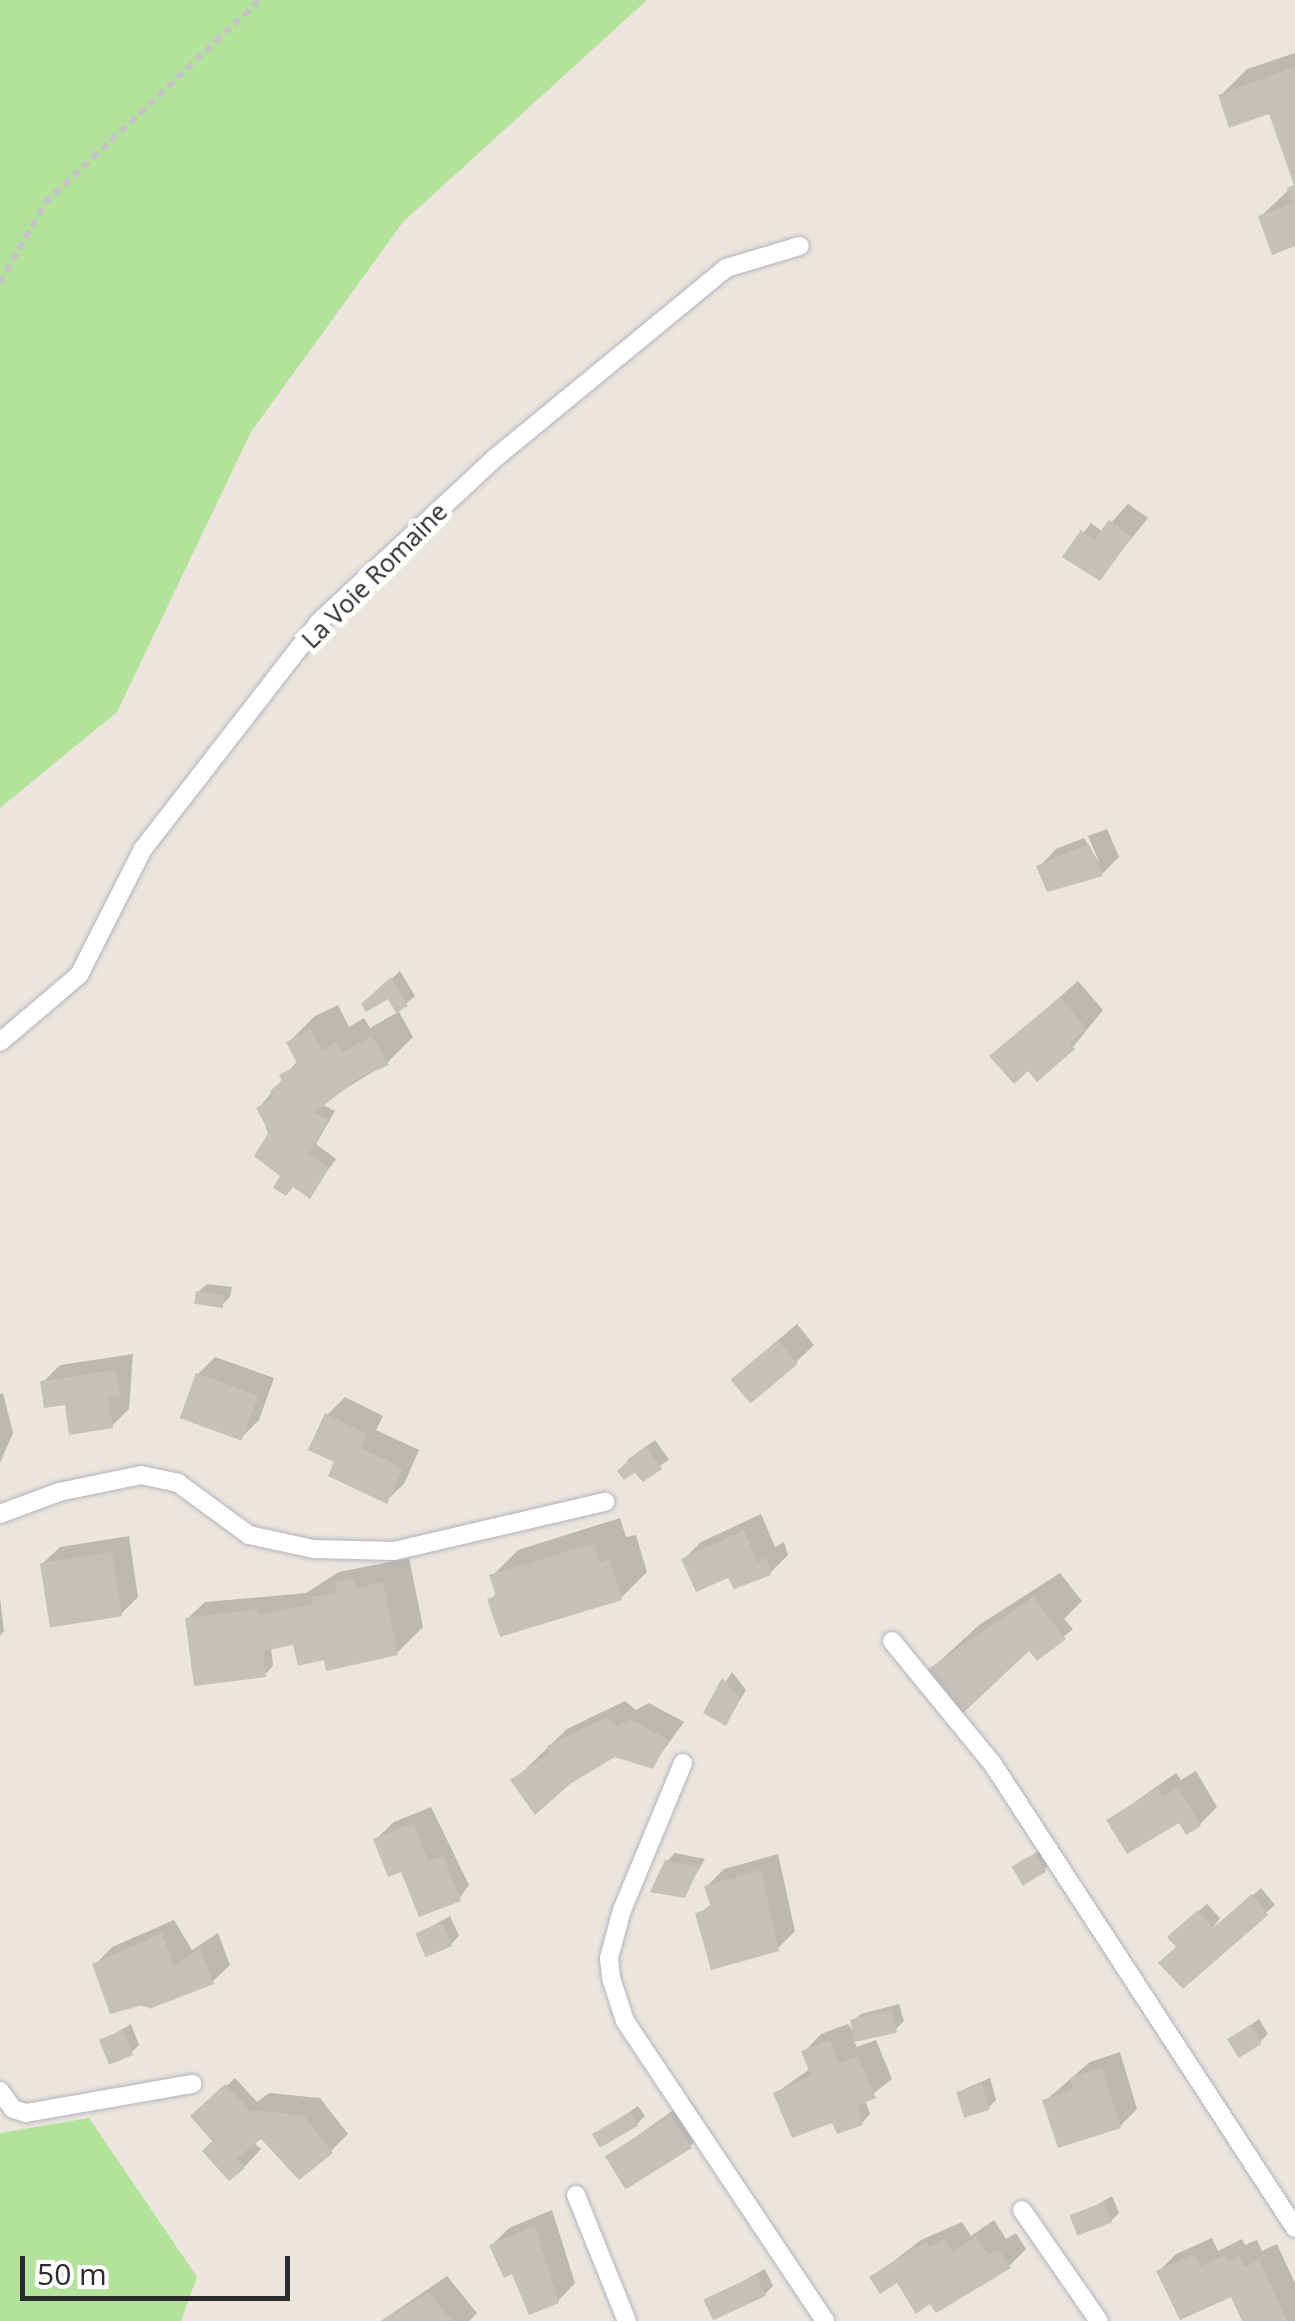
<!DOCTYPE html>
<style>
body{margin:0}
#map{position:relative;width:1295px;height:2321px;overflow:hidden;background:#ece5dd;font-family:"Open Sans",sans-serif}
div>[style]{position:absolute}
.green>*{inset:0;background:#b3e39a}
.shadow>*{inset:0;background:#0003;transform-origin:0 0}
.building>*{inset:0;background:#c5c0b8;transform-origin:0 0}
.path>*{height:6px;margin-top:-3px;transform-origin:0;background:repeating-linear-gradient(90deg,#c4c4c4 0 8px,transparent 0 13px)}
.roads{filter:drop-shadow(0 0 2px #b1b3be) drop-shadow(0 0 2px #b1b3be)}
.lane>*{height:18px;margin:-9px;padding:0 9px;transform-origin:9px;border-radius:9px;background:#fff}
span{translate:-50% -50%;white-space:nowrap;text-align:center;line-height:1.15;-webkit-text-stroke:10px #fff;paint-order:stroke}
.street-label{font-size:25px;color:#2b2b2b}
.scale{position:absolute;left:20px;top:2256px;width:270px;height:45px;box-sizing:border-box;border:5px solid #2b2b2b;border-top:0;padding-left:12px;font-size:30px;line-height:35px;white-space:nowrap;color:#2b2b2b;-webkit-text-stroke:8px #fff;paint-order:stroke}
</style>
<div id="map">
<div class="green">
<div style="clip-path:polygon(0 0,647px 0,403px 222px,251px 432px,117px 712px,0 808px)"></div>
<div style="clip-path:polygon(89px 2118px,197px 2277px,181px 2321px,0 2321px,0 2133px)"></div>
</div>
<div class="shadow">
<div style="clip-path:polygon(1295px 53px,1295px 179px,1271px 111px,1221px 95px,1247px 69px)"></div>
<div style="clip-path:polygon(1295px 184px,1295px 244px,1261px 216px)"></div>
<div style="clip-path:polygon(1128px 504px,1148px 518px,1099px 578px,1066px 556px,1091px 523px,1103px 532px)"></div>
<div style="clip-path:polygon(1107px 829px,1119px 857px,1102px 874px,1083px 882px,1039px 867px,1056px 849px,1084px 838px,1100px 864px,1088px 836px)"></div>
<div style="clip-path:polygon(400px 971px,415px 996px,398px 1010px,413px 1037px,387px 1063px,321px 1104px,335px 1111px,316px 1144px,336px 1159px,309px 1196px,283px 1175px,259px 1108px,298px 1060px,289px 1042px,315px 1016px,338px 1005px,349px 1027px,364px 1018px,370px 1028px,398px 1012px,389px 995px,364px 1005px)"></div>
<div style="clip-path:polygon(1078px 981px,1103px 1010px,1073px 1047px,1036px 1018px)"></div>
<div style="clip-path:polygon(207px 1284px,232px 1287px,230px 1297px,222px 1305px,198px 1292px)"></div>
<div style="clip-path:polygon(797px 1324px,814px 1345px,796px 1362px,733px 1378px)"></div>
<div style="clip-path:polygon(133px 1354px,129px 1409px,112px 1426px,43px 1382px,60px 1365px)"></div>
<div style="clip-path:polygon(215px 1357px,274px 1378px,259px 1420px,241px 1438px,198px 1374px)"></div>
<div style="clip-path:polygon(3px 1393px,13px 1433px,0 1463px,0 1394px)"></div>
<div style="clip-path:polygon(345px 1397px,383px 1416px,376px 1430px,419px 1450px,404px 1484px,386px 1501px,338px 1461px,327px 1415px)"></div>
<div style="left:655px;top:1440px;width:24px;height:35px;rotate:54deg"></div>
<div style="clip-path:polygon(761px 1514px,775px 1547px,784px 1542px,788px 1555px,770px 1573px,684px 1559px,701px 1542px)"></div>
<div style="clip-path:polygon(620px 1518px,626px 1537px,636px 1535px,647px 1572px,621px 1598px,490px 1600px,497px 1593px,492px 1576px,518px 1550px)"></div>
<div style="clip-path:polygon(129px 1536px,138px 1597px,121px 1614px,42px 1564px,60px 1547px)"></div>
<div style="clip-path:polygon(409px 1558px,423px 1627px,397px 1653px,325px 1657px,295px 1639px,271px 1647px,273px 1666px,265px 1674px,187px 1619px,205px 1602px,306px 1593px,339px 1572px)"></div>
<div style="clip-path:polygon(1060px 1573px,1082px 1601px,1064px 1619px,1073px 1629px,1037px 1658px,1029px 1648px,959px 1714px,928px 1672px,979px 1625px)"></div>
<div style="clip-path:polygon(0 1598px,4px 1631px,0 1636px)"></div>
<div style="clip-path:polygon(732px 1672px,746px 1690px,726px 1723px,706px 1712px)"></div>
<div style="clip-path:polygon(625px 1701px,636px 1710px,649px 1703px,684px 1722px,652px 1766px,618px 1755px,514px 1780px,567px 1729px)"></div>
<div style="clip-path:polygon(1196px 1771px,1217px 1807px,1200px 1824px,1109px 1820px,1176px 1773px,1181px 1780px)"></div>
<div style="clip-path:polygon(431px 1807px,469px 1885px,459px 1899px,403px 1868px,376px 1839px,394px 1822px)"></div>
<div style="clip-path:polygon(1044px 1847px,1052px 1861px,1044px 1870px,1015px 1868px)"></div>
<div style="clip-path:polygon(675px 1853px,705px 1859px,684px 1895px,667px 1861px)"></div>
<div style="clip-path:polygon(778px 1854px,795px 1931px,777px 1949px,698px 1914px,712px 1904px,707px 1886px,724px 1869px)"></div>
<div style="clip-path:polygon(1261px 1888px,1275px 1905px,1183px 1985px,1178px 1929px,1207px 1904px,1220px 1918px,1206px 1938px)"></div>
<div style="clip-path:polygon(450px 1916px,459px 1936px,451px 1944px,418px 1934px)"></div>
<div style="clip-path:polygon(174px 1920px,192px 1950px,218px 1933px,230px 1965px,212px 1982px,149px 2007px,130px 2004px,95px 1965px,112px 1947px)"></div>
<div style="clip-path:polygon(899px 2004px,904px 2021px,896px 2029px,854px 2041px,857px 2047px,876px 2040px,892px 2079px,865px 2100px,870px 2114px,862px 2123px,833px 2118px,776px 2093px,811px 2068px,804px 2052px,821px 2034px,848px 2024px,856px 2035px,852px 2022px,861px 2014px)"></div>
<div style="clip-path:polygon(1259px 2019px,1268px 2034px,1260px 2042px,1230px 2040px)"></div>
<div style="clip-path:polygon(131px 2024px,139px 2045px,131px 2053px,102px 2041px)"></div>
<div style="clip-path:polygon(1120px 2052px,1137px 2109px,1120px 2126px,1045px 2101px,1090px 2062px)"></div>
<div style="clip-path:polygon(235px 2078px,257px 2102px,269px 2093px,320px 2098px,348px 2134px,331px 2151px,262px 2135px,253px 2142px,261px 2149px,244px 2167px,194px 2116px)"></div>
<div style="clip-path:polygon(990px 2078px,996px 2100px,988px 2108px,958px 2092px)"></div>
<div style="clip-path:polygon(689px 2099px,708px 2129px,690px 2146px,609px 2156px)"></div>
<div style="clip-path:polygon(638px 2106px,645px 2116px,637px 2124px,596px 2135px)"></div>
<div style="clip-path:polygon(1112px 2196px,1119px 2213px,1111px 2221px,1074px 2219px)"></div>
<div style="clip-path:polygon(552px 2210px,575px 2283px,558px 2301px,514px 2270px,492px 2245px,509px 2228px)"></div>
<div style="clip-path:polygon(994px 2220px,1006px 2239px,1016px 2233px,1026px 2249px,1009px 2266px,931px 2300px,898px 2280px,873px 2277px,921px 2240px,962px 2222px,971px 2236px)"></div>
<div style="clip-path:polygon(1212px 2238px,1218px 2251px,1242px 2239px,1245px 2245px,1257px 2240px,1262px 2251px,1277px 2244px,1295px 2283px,1295px 2321px,1245px 2321px,1234px 2298px,1159px 2271px,1176px 2254px)"></div>
<div style="clip-path:polygon(765px 2269px,773px 2286px,765px 2294px,707px 2301px)"></div>
<div style="clip-path:polygon(447px 2276px,477px 2313px,469px 2321px,381px 2321px)"></div>
</div>
<div class="building">
<div style="clip-path:polygon(1295px 67px,1295px 246px,1272px 255px,1258px 216px,1292px 204px,1287px 188px,1294px 185px,1269px 114px,1229px 128px,1218px 95px)"></div>
<div style="clip-path:polygon(1109px 520px,1132px 537px,1100px 581px,1062px 557px,1081px 530px,1094px 540px)"></div>
<div style="clip-path:polygon(1089px 844px,1103px 876px,1047px 892px,1036px 866px)"></div>
<div style="clip-path:polygon(391px 977px,408px 1006px,396px 1013px,388px 999px,366px 1012px,361px 1004px)"></div>
<div style="clip-path:polygon(1060px 997px,1087px 1029px,1069px 1043px,1075px 1049px,1037px 1082px,1028px 1071px,1014px 1084px,989px 1056px)"></div>
<div style="clip-path:polygon(311px 1029px,322px 1051px,337px 1042px,343px 1052px,372px 1036px,389px 1065px,359px 1078px,314px 1113px,329px 1119px,309px 1153px,329px 1168px,310px 1199px,293px 1187px,286px 1196px,273px 1188px,280px 1176px,254px 1156px,269px 1132px,256px 1108px,273px 1098px,270px 1091px,282px 1081px,279px 1075px,298px 1065px,286px 1042px)"></div>
<div style="left:196px;top:1291px;width:29px;height:13px;rotate:8deg"></div>
<div style="left:778px;top:1340px;width:31px;height:62px;rotate:50deg"></div>
<div style="clip-path:polygon(116px 1370px,120px 1396px,108px 1398px,113px 1428px,69px 1435px,65px 1405px,44px 1408px,40px 1381px)"></div>
<div style="left:196px;top:1373px;width:66px;height:48px;rotate:20deg"></div>
<div style="clip-path:polygon(325px 1413px,367px 1434px,361px 1448px,403px 1468px,387px 1504px,328px 1476px,334px 1462px,308px 1450px)"></div>
<div style="clip-path:polygon(646px 1446px,662px 1469px,643px 1482px,636px 1472px,624px 1480px,617px 1471px)"></div>
<div style="clip-path:polygon(744px 1530px,757px 1562px,767px 1558px,771px 1575px,734px 1589px,728px 1578px,696px 1592px,681px 1559px)"></div>
<div style="clip-path:polygon(594px 1543px,600px 1562px,610px 1559px,622px 1600px,500px 1637px,487px 1599px,496px 1596px,489px 1575px)"></div>
<div style="left:112px;top:1552px;width:65px;height:73px;rotate:81deg"></div>
<div style="clip-path:polygon(354px 1578px,356px 1588px,383px 1582px,398px 1655px,326px 1671px,324px 1660px,298px 1666px,293px 1645px,263px 1651px,266px 1677px,194px 1686px,185px 1618px,257px 1609px,258px 1615px,312px 1604px,311px 1597px,337px 1592px,335px 1582px)"></div>
<div style="clip-path:polygon(1033px 1597px,1066px 1639px,1037px 1661px,1029px 1651px,959px 1717px,924px 1672px)"></div>
<div style="clip-path:polygon(722px 1678px,740px 1699px,726px 1726px,703px 1713px)"></div>
<div style="clip-path:polygon(607px 1717px,618px 1726px,630px 1719px,668px 1740px,653px 1769px,615px 1757px,570px 1784px,535px 1815px,510px 1780px,550px 1753px,547px 1746px)"></div>
<div style="clip-path:polygon(1178px 1787px,1201px 1826px,1186px 1835px,1179px 1823px,1127px 1854px,1106px 1820px,1158px 1788px,1163px 1796px)"></div>
<div style="clip-path:polygon(414px 1823px,428px 1861px,443px 1856px,461px 1901px,419px 1917px,401px 1872px,388px 1877px,373px 1839px)"></div>
<div style="left:1035px;top:1853px;width:22px;height:27px;rotate:60deg"></div>
<div style="clip-path:polygon(665px 1860px,699px 1867px,685px 1898px,650px 1892px)"></div>
<div style="clip-path:polygon(761px 1870px,779px 1951px,711px 1970px,695px 1913px,711px 1908px,704px 1886px)"></div>
<div style="clip-path:polygon(1252px 1894px,1268px 1915px,1183px 1989px,1158px 1963px,1176px 1947px,1167px 1937px,1198px 1910px,1213px 1928px)"></div>
<div style="left:442px;top:1922px;width:26px;height:29px;rotate:67deg"></div>
<div style="clip-path:polygon(162px 1933px,174px 1966px,200px 1948px,214px 1984px,149px 2009px,147px 2004px,110px 2014px,92px 1964px)"></div>
<div style="left:892px;top:2010px;width:23px;height:43px;rotate:77deg"></div>
<div style="left:1250px;top:2025px;width:22px;height:27px;rotate:58deg"></div>
<div style="left:123px;top:2030px;width:27px;height:26px;rotate:68deg"></div>
<div style="clip-path:polygon(830px 2040px,839px 2063px,858px 2056px,876px 2098px,857px 2106px,863px 2125px,837px 2134px,832px 2123px,792px 2138px,773px 2093px,811px 2076px,801px 2051px)"></div>
<div style="clip-path:polygon(1102px 2068px,1121px 2128px,1058px 2148px,1042px 2100px,1073px 2090px,1070px 2078px)"></div>
<div style="clip-path:polygon(225px 2084px,249px 2110px,303px 2115px,333px 2153px,299px 2180px,261px 2139px,236px 2159px,245px 2168px,229px 2181px,202px 2151px,212px 2141px,190px 2116px)"></div>
<div style="left:982px;top:2084px;width:27px;height:27px;rotate:73deg"></div>
<div style="left:630px;top:2112px;width:16px;height:44px;rotate:60deg"></div>
<div style="left:671px;top:2115px;width:39px;height:78px;rotate:58deg"></div>
<div style="left:1104px;top:2202px;width:22px;height:37px;rotate:69deg"></div>
<div style="clip-path:polygon(535px 2226px,559px 2303px,529px 2315px,512px 2274px,504px 2278px,489px 2245px)"></div>
<div style="clip-path:polygon(976px 2236px,988px 2255px,998px 2249px,1011px 2268px,936px 2313px,930px 2304px,916px 2314px,897px 2283px,880px 2294px,869px 2277px,926px 2241px,930px 2247px,944px 2238px,953px 2252px)"></div>
<div style="clip-path:polygon(1194px 2254px,1201px 2266px,1225px 2255px,1227px 2261px,1239px 2255px,1244px 2267px,1260px 2260px,1287px 2321px,1242px 2321px,1231px 2297px,1180px 2320px,1156px 2271px)"></div>
<div style="left:756px;top:2275px;width:23px;height:58px;rotate:65deg"></div>
<div style="clip-path:polygon(429px 2292px,452px 2321px,381px 2321px)"></div>
</div>
<div class="path">
<div style="left:0;top:283px;width:92px;rotate:-60.6deg"></div>
<div style="left:45px;top:203px;width:296px;rotate:-43.4deg"></div>
</div>
<div class="roads">
<div class="lane">
<div style="left:0;top:1042px;width:104px;rotate:-40.3deg"></div>
<div style="left:79px;top:975px;width:141px;rotate:-63.1deg"></div>
<div style="left:143px;top:849px;width:286px;rotate:-52.2deg"></div>
<div style="left:318px;top:623px;width:242px;rotate:-43deg"></div>
<div style="left:495px;top:458px;width:299px;rotate:-39.4deg"></div>
<div style="left:726px;top:268px;width:77px;rotate:-16.6deg"></div>
<div style="left:0;top:1514px;width:63px;rotate:-20.4deg"></div>
<div style="left:59px;top:1492px;width:84px;rotate:-11.7deg"></div>
<div style="left:141px;top:1475px;width:38px;rotate:12deg"></div>
<div style="left:178px;top:1483px;width:88px;rotate:36.2deg"></div>
<div style="left:249px;top:1535px;width:66px;rotate:12.2deg"></div>
<div style="left:314px;top:1549px;width:80px;rotate:1.4deg"></div>
<div style="left:394px;top:1551px;width:217px;rotate:-13.1deg"></div>
<div style="left:892px;top:1641px;width:158px;rotate:50.7deg"></div>
<div style="left:992px;top:1763px;width:555px;rotate:56.91deg"></div>
<div style="left:683px;top:1763px;width:159px;rotate:112.5deg"></div>
<div style="left:622px;top:1910px;width:50px;rotate:105.2deg"></div>
<div style="left:609px;top:1958px;width:20px;rotate:84deg"></div>
<div style="left:611px;top:1978px;width:45px;rotate:72deg"></div>
<div style="left:625px;top:2021px;width:361px;rotate:56.3deg"></div>
<div style="left:0;top:2091px;width:22px;rotate:54deg"></div>
<div style="left:13px;top:2109px;width:14px;rotate:17deg"></div>
<div style="left:26px;top:2113px;width:169px;rotate:-9.9deg"></div>
<div style="left:576px;top:2195px;width:136px;rotate:68deg"></div>
<div style="left:1022px;top:2210px;width:135px;rotate:55.3deg"></div>
</div>
</div>
<div class="street-label">
<span style="left:374px;top:575px;rotate:-45deg">La Voie Romaine</span>
</div>
<div class="scale">50 m</div>
</div>
